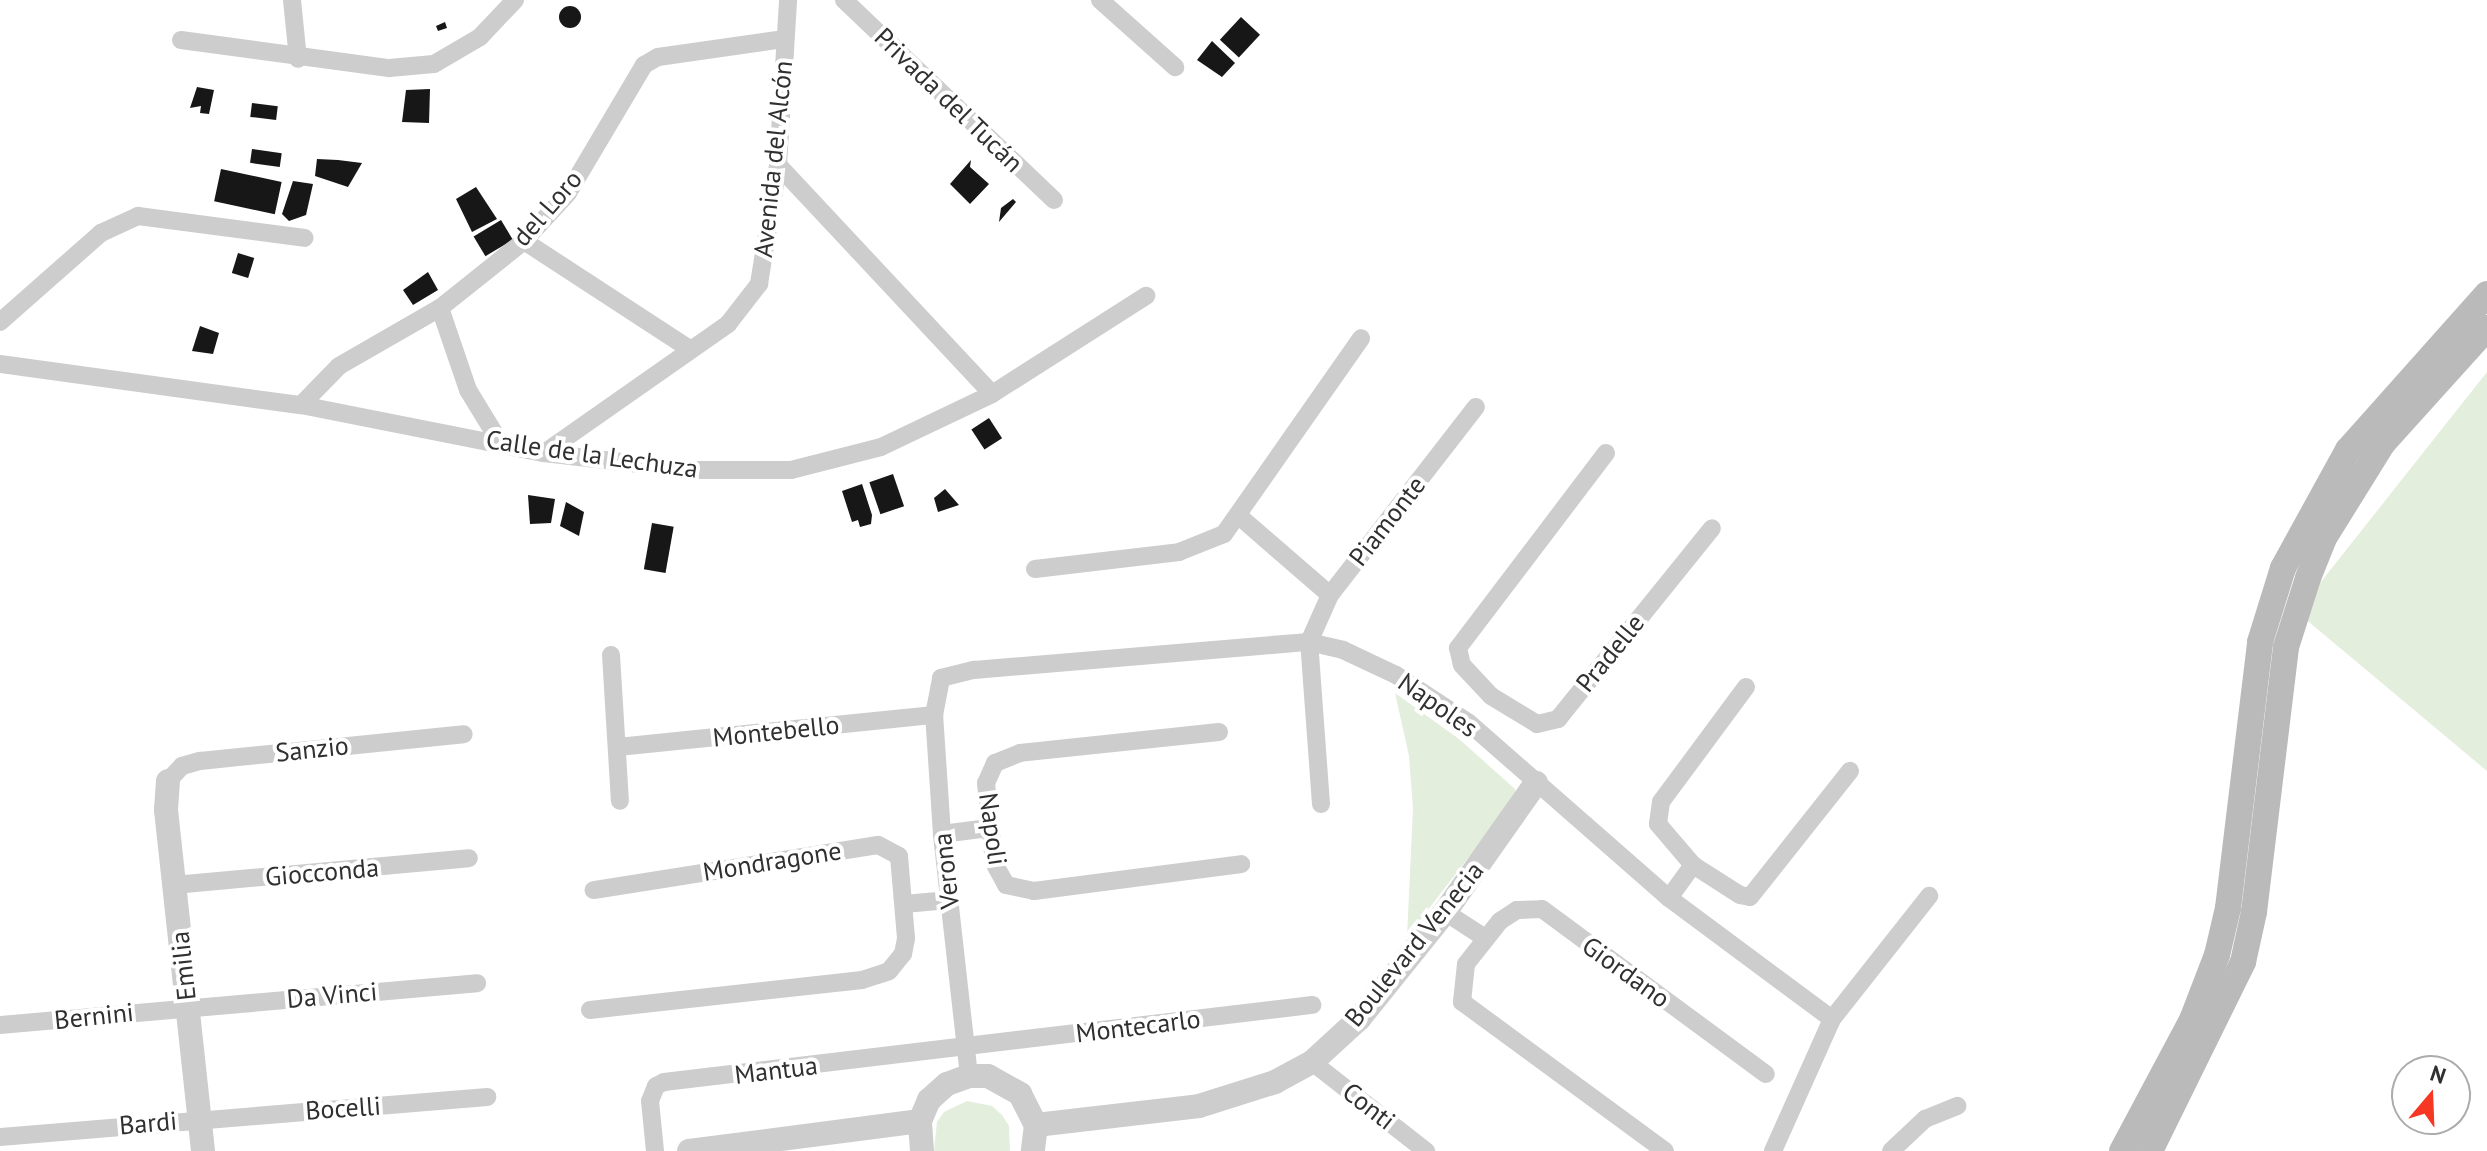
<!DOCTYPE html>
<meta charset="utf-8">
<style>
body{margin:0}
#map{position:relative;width:2487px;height:1151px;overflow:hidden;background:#fff;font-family:"PT Sans",sans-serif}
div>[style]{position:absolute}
.green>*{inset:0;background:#e3eedc}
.building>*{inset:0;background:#171717;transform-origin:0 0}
.round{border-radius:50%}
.minor>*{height:18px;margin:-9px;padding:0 9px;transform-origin:9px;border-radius:9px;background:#cdcdcd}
.tertiary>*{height:24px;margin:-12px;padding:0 12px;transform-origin:12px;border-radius:12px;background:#cdcdcd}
.secondary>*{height:26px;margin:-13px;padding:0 13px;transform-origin:13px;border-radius:13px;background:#bababa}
span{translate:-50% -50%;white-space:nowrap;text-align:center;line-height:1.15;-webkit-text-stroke:8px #fff;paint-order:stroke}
.street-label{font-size:26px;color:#303030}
.north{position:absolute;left:2391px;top:1055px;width:80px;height:80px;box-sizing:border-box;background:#fff;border:2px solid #acacac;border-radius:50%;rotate:19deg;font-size:22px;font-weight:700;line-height:32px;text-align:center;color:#303030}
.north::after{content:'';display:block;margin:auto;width:28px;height:36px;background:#f53724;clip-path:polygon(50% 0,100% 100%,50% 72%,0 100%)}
</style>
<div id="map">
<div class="green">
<div style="clip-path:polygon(2487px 372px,2487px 771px,2297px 612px)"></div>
<div style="clip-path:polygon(1395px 693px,1459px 739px,1515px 789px,1515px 797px,1407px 937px,1413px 808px,1409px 756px)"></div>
<div style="clip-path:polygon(967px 1101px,992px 1106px,1002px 1115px,1009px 1126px,1010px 1151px,934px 1151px,937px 1122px,944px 1112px)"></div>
</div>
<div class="building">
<div class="round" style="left:559px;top:6px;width:22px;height:22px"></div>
<div style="left:1241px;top:17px;width:26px;height:31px;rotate:43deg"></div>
<div style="clip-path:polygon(445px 22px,447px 28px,438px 31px,436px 26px)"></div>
<div style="clip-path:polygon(1212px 41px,1235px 63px,1222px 77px,1197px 60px)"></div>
<div style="clip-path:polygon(197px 87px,214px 90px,209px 114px,200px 113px,201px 106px,190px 108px)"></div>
<div style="clip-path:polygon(430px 89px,429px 123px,402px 122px,406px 90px)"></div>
<div style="left:252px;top:103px;width:26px;height:14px;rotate:7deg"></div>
<div style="left:252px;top:149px;width:30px;height:14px;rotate:8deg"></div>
<div style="clip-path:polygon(317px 159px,338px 160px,362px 163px,348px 187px,315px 176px)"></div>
<div style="clip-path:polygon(971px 160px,970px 167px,989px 184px,970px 204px,950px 184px)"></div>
<div style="left:221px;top:169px;width:62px;height:33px;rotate:12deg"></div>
<div style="clip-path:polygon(293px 181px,313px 184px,306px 215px,289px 221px,282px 214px)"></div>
<div style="clip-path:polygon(476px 187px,497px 219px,472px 232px,456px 199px)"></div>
<div style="clip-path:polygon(1013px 199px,1016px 202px,999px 222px,1001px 208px)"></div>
<div style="left:501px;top:220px;width:23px;height:32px;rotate:59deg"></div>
<div style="left:238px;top:253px;width:17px;height:21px;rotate:17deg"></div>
<div style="clip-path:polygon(428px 272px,438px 290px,413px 305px,403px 290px)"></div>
<div style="clip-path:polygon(200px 326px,219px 333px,213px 354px,192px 351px)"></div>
<div style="left:989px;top:418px;width:24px;height:21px;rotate:57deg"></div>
<div style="left:893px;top:474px;width:34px;height:25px;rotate:71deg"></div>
<div style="clip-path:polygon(862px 484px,872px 515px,871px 524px,860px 527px,858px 520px,852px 522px,842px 491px)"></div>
<div style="clip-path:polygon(945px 489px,959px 505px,938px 512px,934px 498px)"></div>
<div style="clip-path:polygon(528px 495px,555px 499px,551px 523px,530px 524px)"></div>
<div style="clip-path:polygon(566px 502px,584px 512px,579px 536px,560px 526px)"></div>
<div style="left:652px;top:523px;width:22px;height:47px;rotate:10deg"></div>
</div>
<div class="minor">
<div style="left:292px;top:0;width:59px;rotate:84.2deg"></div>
<div style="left:844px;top:0;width:290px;rotate:43.6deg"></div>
<div style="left:1100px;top:0;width:101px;rotate:41.8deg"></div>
<div style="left:181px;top:40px;width:210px;rotate:7.7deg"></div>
<div style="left:389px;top:68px;width:45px;rotate:-5.1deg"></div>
<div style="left:434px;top:64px;width:53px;rotate:-30.4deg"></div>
<div style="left:480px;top:37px;width:51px;rotate:-46.6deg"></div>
<div style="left:778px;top:165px;width:313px;rotate:46.9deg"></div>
<div style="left:524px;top:241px;width:199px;rotate:33.1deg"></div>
<div style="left:440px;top:308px;width:87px;rotate:71.1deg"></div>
<div style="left:468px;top:390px;width:63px;rotate:58.6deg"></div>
<div style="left:0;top:322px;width:135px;rotate:-41.4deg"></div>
<div style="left:101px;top:233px;width:41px;rotate:-24.7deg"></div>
<div style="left:138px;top:216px;width:168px;rotate:7.5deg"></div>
<div style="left:0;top:364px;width:304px;rotate:7.8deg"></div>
<div style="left:301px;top:405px;width:248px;rotate:11.2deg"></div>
<div style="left:544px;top:453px;width:149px;rotate:6.6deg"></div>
<div style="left:692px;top:470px;width:99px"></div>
<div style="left:791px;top:470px;width:93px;rotate:-14.3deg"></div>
<div style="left:881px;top:447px;width:123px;rotate:-25.5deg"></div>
<div style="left:992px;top:394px;width:183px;rotate:-32.5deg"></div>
<div style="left:301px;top:405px;width:54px;rotate:-45.7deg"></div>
<div style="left:339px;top:366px;width:116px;rotate:-29.9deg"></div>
<div style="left:440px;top:308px;width:107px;rotate:-38.6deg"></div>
<div style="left:524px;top:241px;width:65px;rotate:-47.5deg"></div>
<div style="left:568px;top:193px;width:149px;rotate:-59.3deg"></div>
<div style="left:644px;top:65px;width:16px;rotate:-30deg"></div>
<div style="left:658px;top:57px;width:128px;rotate:-8.1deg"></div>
<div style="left:544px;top:453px;width:225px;rotate:-35deg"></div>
<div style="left:728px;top:324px;width:51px;rotate:-52.2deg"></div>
<div style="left:759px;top:284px;width:121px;rotate:-80.9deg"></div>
<div style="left:778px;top:165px;width:165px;rotate:-86.5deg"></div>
<div style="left:1606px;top:453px;width:245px;rotate:127.2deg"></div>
<div style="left:1458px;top:648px;width:17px;rotate:77deg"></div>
<div style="left:1462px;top:665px;width:42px;rotate:46.9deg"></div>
<div style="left:1491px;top:696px;width:54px;rotate:31.3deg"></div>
<div style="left:1537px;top:724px;width:22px;rotate:-13deg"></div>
<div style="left:1558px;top:719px;width:245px;rotate:-51.1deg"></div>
<div style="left:1240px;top:517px;width:119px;rotate:40.9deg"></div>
<div style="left:1035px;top:569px;width:145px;rotate:-6.7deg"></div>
<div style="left:1179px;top:552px;width:48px;rotate:-21.8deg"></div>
<div style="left:1224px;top:534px;width:239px;rotate:-55deg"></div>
<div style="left:611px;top:655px;width:146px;rotate:86.5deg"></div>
<div style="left:1746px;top:687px;width:143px;rotate:126.5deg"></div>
<div style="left:1661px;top:802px;width:22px;rotate:98deg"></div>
<div style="left:1658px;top:824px;width:54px;rotate:49.5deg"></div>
<div style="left:1693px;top:865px;width:56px;rotate:32.6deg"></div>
<div style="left:1740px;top:895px;width:10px;rotate:11deg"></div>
<div style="left:1750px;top:897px;width:161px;rotate:-51.6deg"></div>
<div style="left:1219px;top:732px;width:200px;rotate:174deg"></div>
<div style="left:1020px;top:753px;width:27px;rotate:158deg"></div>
<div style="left:995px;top:763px;width:22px;rotate:114deg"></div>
<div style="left:986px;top:783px;width:80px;rotate:84.3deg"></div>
<div style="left:994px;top:863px;width:25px;rotate:61deg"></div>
<div style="left:1006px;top:885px;width:29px;rotate:12deg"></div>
<div style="left:1034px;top:891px;width:209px;rotate:-7.4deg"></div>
<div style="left:618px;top:747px;width:318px;rotate:-5.8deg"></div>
<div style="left:168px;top:781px;width:21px;rotate:-47deg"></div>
<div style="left:182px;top:766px;width:19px;rotate:-16deg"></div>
<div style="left:200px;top:761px;width:265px;rotate:-5.8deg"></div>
<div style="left:1321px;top:804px;width:162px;rotate:-94.2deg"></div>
<div style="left:1309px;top:642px;width:51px;rotate:-65.9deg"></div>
<div style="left:1330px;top:595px;width:238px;rotate:-52.2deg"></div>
<div style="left:942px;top:834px;width:47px;rotate:-7.3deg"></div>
<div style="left:174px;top:885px;width:296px;rotate:-5.2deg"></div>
<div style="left:1669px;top:898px;width:41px;rotate:-54deg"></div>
<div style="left:904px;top:904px;width:45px;rotate:-5.1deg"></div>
<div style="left:1445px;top:912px;width:48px;rotate:33deg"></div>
<div style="left:590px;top:1010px;width:274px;rotate:-6.3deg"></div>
<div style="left:862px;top:980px;width:28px;rotate:-18deg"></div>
<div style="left:889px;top:971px;width:22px;rotate:-51deg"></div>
<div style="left:903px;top:954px;width:16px;rotate:-79deg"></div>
<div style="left:906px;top:938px;width:82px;rotate:-94.9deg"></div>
<div style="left:899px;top:856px;width:24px;rotate:-152deg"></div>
<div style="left:878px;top:845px;width:288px;rotate:171deg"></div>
<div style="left:0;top:1025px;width:479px;rotate:-5deg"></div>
<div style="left:1312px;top:1062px;width:145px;rotate:38deg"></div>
<div style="left:969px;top:1076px;width:244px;rotate:-96.4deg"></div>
<div style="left:942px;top:834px;width:119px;rotate:-93.8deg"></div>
<div style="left:934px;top:715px;width:38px;rotate:-79deg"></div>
<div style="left:941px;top:678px;width:34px;rotate:-14deg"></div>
<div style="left:974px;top:670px;width:336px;rotate:-4.8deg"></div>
<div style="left:1309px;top:642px;width:35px;rotate:13deg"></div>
<div style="left:1343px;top:650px;width:59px;rotate:25.3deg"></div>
<div style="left:1396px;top:675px;width:87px;rotate:33.3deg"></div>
<div style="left:1469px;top:723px;width:266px;rotate:41.2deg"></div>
<div style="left:1669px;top:898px;width:203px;rotate:36.6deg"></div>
<div style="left:0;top:1137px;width:489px;rotate:-4.7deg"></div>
<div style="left:655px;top:1151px;width:50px;rotate:-95.7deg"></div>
<div style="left:650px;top:1101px;width:16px;rotate:-68deg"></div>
<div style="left:656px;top:1086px;width:9px;rotate:-27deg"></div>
<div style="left:664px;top:1082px;width:653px;rotate:-6.78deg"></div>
<div style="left:1665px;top:1151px;width:252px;rotate:-143.7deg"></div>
<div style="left:1462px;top:1002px;width:38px;rotate:-84deg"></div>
<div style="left:1466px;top:964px;width:55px;rotate:-51.7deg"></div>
<div style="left:1500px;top:921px;width:20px;rotate:-33deg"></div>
<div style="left:1517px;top:910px;width:25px;rotate:-2deg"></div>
<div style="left:1542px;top:909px;width:278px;rotate:36.4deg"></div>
<div style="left:1773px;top:1151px;width:145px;rotate:-65.9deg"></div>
<div style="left:1832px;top:1019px;width:157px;rotate:-51.7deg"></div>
<div style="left:1891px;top:1151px;width:47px;rotate:-43.3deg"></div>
<div style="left:1925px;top:1119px;width:35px;rotate:-22deg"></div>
</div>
<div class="tertiary">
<div style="left:168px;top:781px;width:29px;rotate:94deg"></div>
<div style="left:166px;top:810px;width:343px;rotate:83.8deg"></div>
<div style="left:1036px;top:1125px;width:164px;rotate:-6.6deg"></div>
<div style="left:1199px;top:1106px;width:80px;rotate:-17.5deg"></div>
<div style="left:1275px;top:1082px;width:42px;rotate:-28.4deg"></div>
<div style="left:1312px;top:1062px;width:64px;rotate:-42.5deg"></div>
<div style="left:1359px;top:1019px;width:137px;rotate:-51.2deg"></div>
<div style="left:1445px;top:912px;width:158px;rotate:-54.8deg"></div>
<div style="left:689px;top:1151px;width:233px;rotate:-7.4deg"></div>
<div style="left:922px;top:1151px;width:30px;rotate:-94deg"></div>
<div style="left:920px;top:1121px;width:23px;rotate:-67deg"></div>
<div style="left:929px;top:1100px;width:24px;rotate:-42deg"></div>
<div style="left:947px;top:1084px;width:23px;rotate:-20deg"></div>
<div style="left:969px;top:1076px;width:19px"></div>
<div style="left:988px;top:1076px;width:37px;rotate:29deg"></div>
<div style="left:1020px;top:1094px;width:35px;rotate:63deg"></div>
<div style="left:1036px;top:1125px;width:26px;rotate:97deg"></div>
</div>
<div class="secondary">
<div style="left:2122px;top:1151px;width:149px;rotate:-61.9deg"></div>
<div style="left:2192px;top:1020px;width:70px;rotate:-69deg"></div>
<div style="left:2217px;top:955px;width:48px;rotate:-76.8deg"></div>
<div style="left:2228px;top:908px;width:268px;rotate:-83.1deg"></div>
<div style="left:2260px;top:642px;width:77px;rotate:-72.7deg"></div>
<div style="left:2283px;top:568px;width:135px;rotate:-61.2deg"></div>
<div style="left:2348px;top:450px;width:209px;rotate:-48.3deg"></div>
<div style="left:2150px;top:1151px;width:211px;rotate:-63.8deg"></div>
<div style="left:2243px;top:962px;width:51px;rotate:-77.6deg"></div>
<div style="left:2254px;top:912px;width:267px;rotate:-83.1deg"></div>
<div style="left:2286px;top:647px;width:72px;rotate:-72.3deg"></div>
<div style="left:2308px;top:578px;width:43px;rotate:-68.2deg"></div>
<div style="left:2324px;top:538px;width:112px;rotate:-58.2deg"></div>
<div style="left:2383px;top:443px;width:155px;rotate:-47.9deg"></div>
</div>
<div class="street-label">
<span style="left:949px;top:100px;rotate:44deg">Privada del Tucán</span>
<span style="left:773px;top:159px;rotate:-84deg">Avenida del Alcón</span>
<span style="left:547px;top:208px;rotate:-49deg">del Loro</span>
<span style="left:592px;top:454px;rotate:8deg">Calle de la Lechuza</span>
<span style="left:1387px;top:521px;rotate:-52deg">Piamonte</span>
<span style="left:1610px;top:653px;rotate:-51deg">Pradelle</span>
<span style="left:1438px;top:705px;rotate:35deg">Napoles</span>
<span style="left:776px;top:731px;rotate:-6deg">Montebello</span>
<span style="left:312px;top:749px;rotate:-6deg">Sanzio</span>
<span style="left:993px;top:829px;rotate:82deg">Napoli</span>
<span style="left:772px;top:861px;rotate:-9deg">Mondragone</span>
<span style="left:946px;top:871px;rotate:-96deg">Verona</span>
<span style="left:322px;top:872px;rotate:-5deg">Giocconda</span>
<span style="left:1414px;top:944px;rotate:-51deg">Boulevard Venecia</span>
<span style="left:183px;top:966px;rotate:-96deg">Emilia</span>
<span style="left:1626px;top:972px;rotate:36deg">Giordano</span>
<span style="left:332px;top:995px;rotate:-5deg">Da Vinci</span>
<span style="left:94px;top:1016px;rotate:-6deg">Bernini</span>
<span style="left:1138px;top:1026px;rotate:-7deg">Montecarlo</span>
<span style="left:776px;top:1070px;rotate:-7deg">Mantua</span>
<span style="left:1369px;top:1106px;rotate:38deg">Conti</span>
<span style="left:343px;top:1108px;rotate:-4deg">Bocelli</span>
<span style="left:148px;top:1123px;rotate:-5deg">Bardi</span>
</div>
<div class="north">N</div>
</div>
